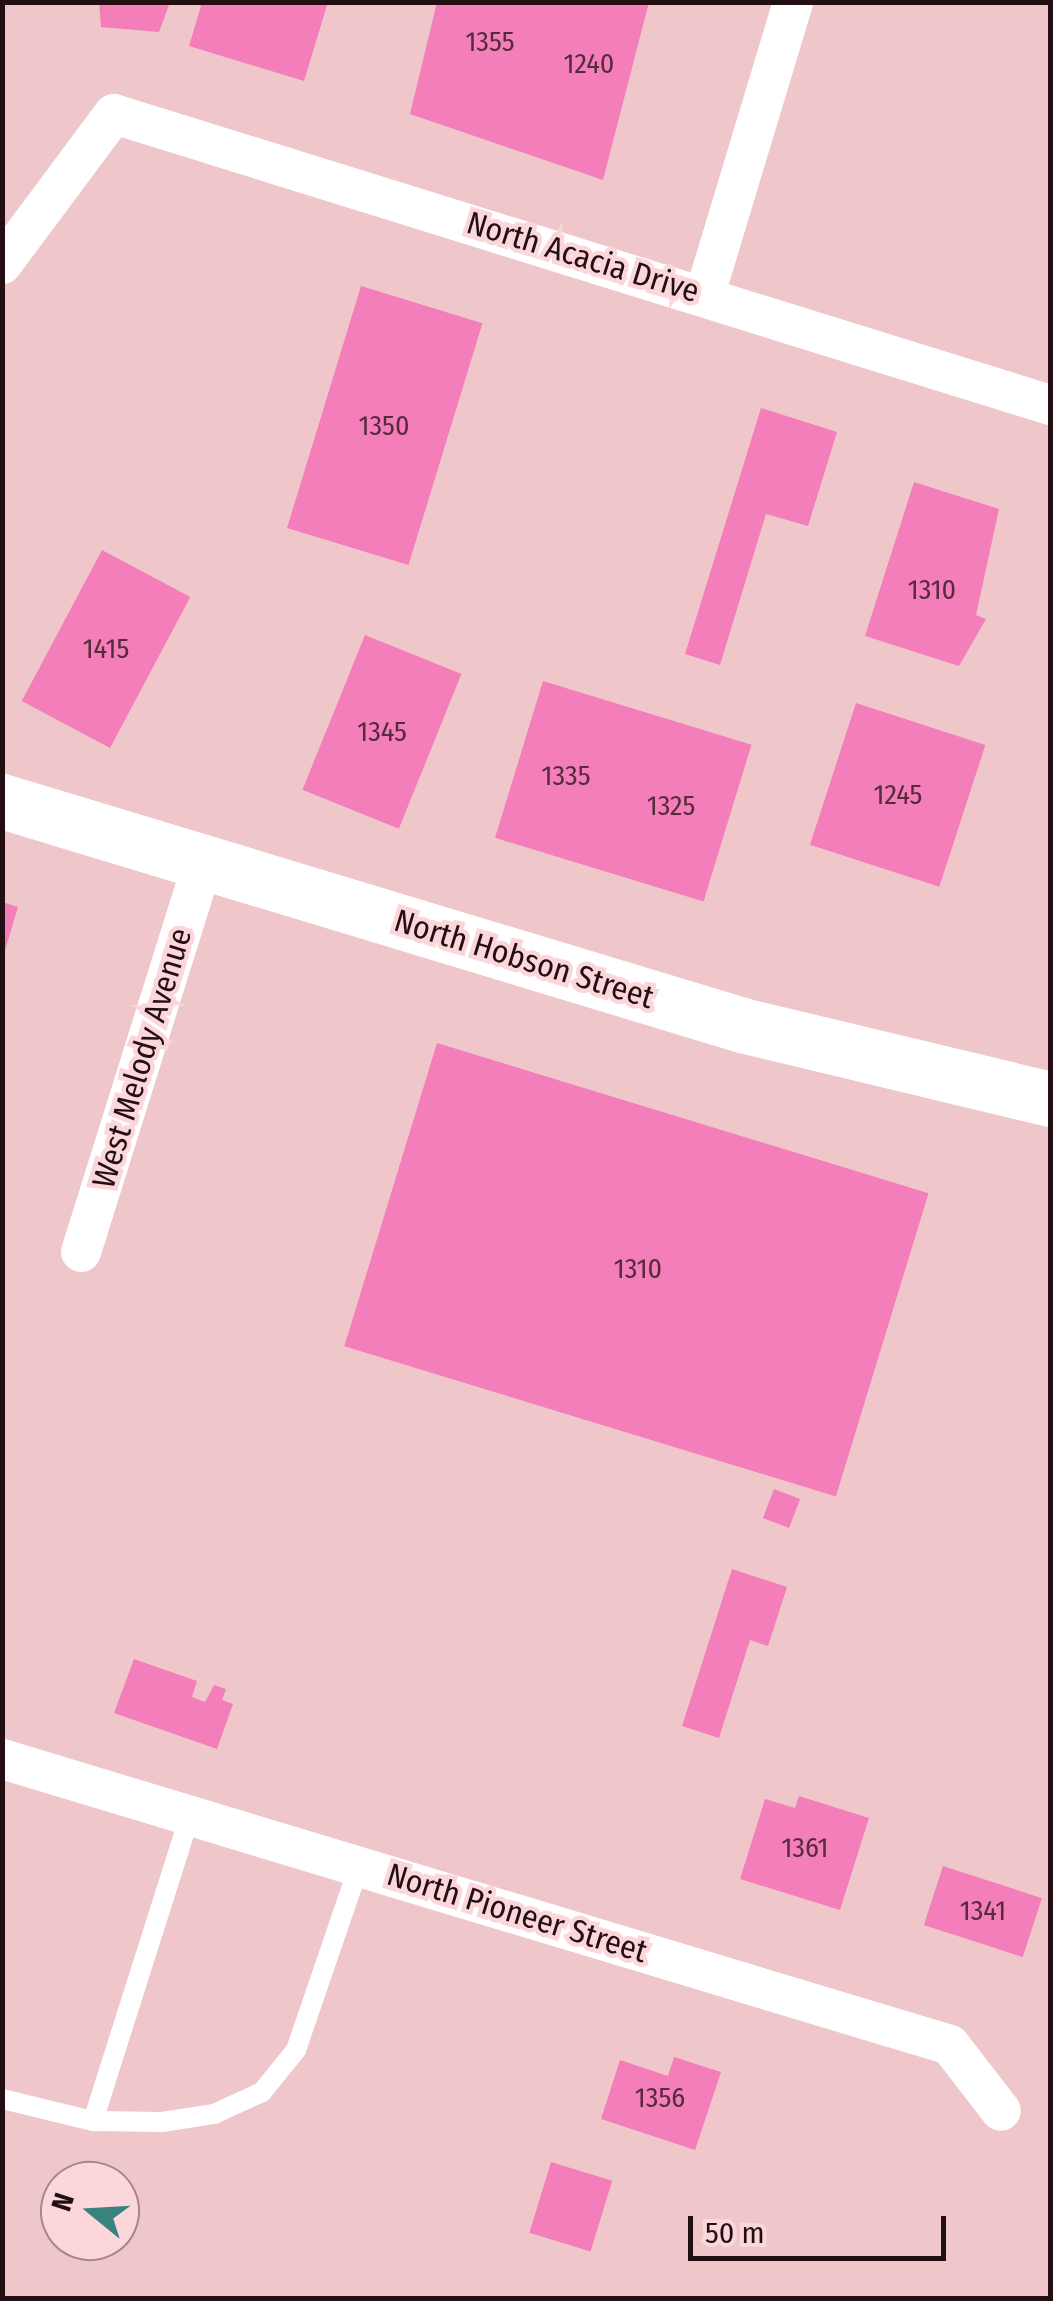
<!DOCTYPE html>
<style>
body{margin:0}
#map{position:relative;width:1053px;height:2301px;overflow:hidden;background:#fbd7db;font-family:"Fira Sans Condensed",sans-serif}
div>[style]{position:absolute}
.built>*{inset:0;background:#efc7cb}
.building>*{inset:0;background:#f37eb9;transform-origin:0 0}
.lane>*{height:20px;margin:-10px;padding:0 10px;transform-origin:10px;border-radius:10px;background:#fff}
.street>*{height:40px;margin:-20px;padding:0 20px;transform-origin:20px;border-radius:20px;background:#fff}
.secondary>*{height:55px;margin:-27.5px;padding:0 27.5px;transform-origin:27.5px;border-radius:27.5px;background:#fff}
span{translate:-50% -50%;white-space:nowrap;text-align:center;line-height:1.15;-webkit-text-stroke:9px #fbd7db;paint-order:stroke}
.number-label{font-size:28px;color:#572b3c}
.number-label span{-webkit-text-stroke-width:0}
.street-label{font-size:32px;color:#230f12}
.frame{position:absolute;inset:0;border:5px solid #230f12;pointer-events:none}
.north{position:absolute;left:40px;top:2161px;width:100px;height:100px;box-sizing:border-box;background:#fbd7db;border:2px solid #a5878b;border-radius:50%;rotate:288deg;font-size:28px;font-weight:700;line-height:40px;text-align:center;color:#230f12}
.north::after{content:'';display:block;margin:auto;width:35px;height:45px;background:#3a827d;clip-path:polygon(50% 0,100% 100%,50% 72%,0 100%)}
.scale{position:absolute;left:688px;top:2216px;width:258px;height:45px;box-sizing:border-box;border:5px solid #230f12;border-top:0;padding-left:12px;font-size:30px;line-height:35px;white-space:nowrap;color:#230f12;-webkit-text-stroke:8px #fbd7db;paint-order:stroke}
</style>
<div id="map">
<div class="built">
<div style="clip-path:polygon(evenodd,3px 3px,1050px 3px,1050px 2298px,3px 2298px,3px 3px,60px 2181px,120px 2181px,120px 2241px,60px 2241px,60px 2181px)"></div>
</div>
<div class="building">
<div style="clip-path:polygon(99px 2px,170px 2px,159px 32px,101px 27px)"></div>
<div style="clip-path:polygon(192px 2px,328px 2px,304px 81px,189px 46px,201px 6px)"></div>
<div style="clip-path:polygon(437px 2px,649px 2px,603px 180px,410px 114px)"></div>
<div style="left:361px;top:286px;width:127px;height:253px;rotate:17deg"></div>
<div style="clip-path:polygon(761px 408px,837px 432px,808px 526px,766px 514px,720px 665px,685px 654px)"></div>
<div style="clip-path:polygon(914px 482px,999px 509px,976px 615px,986px 619px,959px 666px,865px 636px)"></div>
<div style="left:102px;top:550px;width:100px;height:171px;rotate:28deg"></div>
<div style="left:365px;top:635px;width:104px;height:167px;rotate:22deg"></div>
<div style="left:543px;top:681px;width:218px;height:164px;rotate:17deg"></div>
<div style="left:856px;top:703px;width:136px;height:149px;rotate:18deg"></div>
<div style="clip-path:polygon(2px 902px,18px 907px,3px 957px,2px 956px)"></div>
<div style="left:437px;top:1043px;width:514px;height:317px;rotate:17deg"></div>
<div style="left:774px;top:1489px;width:28px;height:31px;rotate:21deg"></div>
<div style="clip-path:polygon(732px 1569px,787px 1587px,768px 1646px,750px 1640px,719px 1738px,682px 1726px)"></div>
<div style="clip-path:polygon(134px 1659px,197px 1681px,192px 1697px,205px 1702px,214px 1685px,226px 1689px,222px 1700px,233px 1704px,217px 1749px,114px 1713px)"></div>
<div style="clip-path:polygon(799px 1796px,869px 1818px,840px 1910px,740px 1879px,765px 1799px,795px 1808px)"></div>
<div style="left:943px;top:1866px;width:104px;height:62px;rotate:18deg"></div>
<div style="clip-path:polygon(674px 2057px,721px 2072px,695px 2150px,601px 2119px,620px 2060px,668px 2076px)"></div>
<div style="left:551px;top:2162px;width:64px;height:74px;rotate:17deg"></div>
</div>
<div class="lane">
<div style="left:2px;top:2099px;width:94px;rotate:13.6deg"></div>
<div style="left:93px;top:2121px;width:69px;rotate:0.8deg"></div>
<div style="left:162px;top:2122px;width:53px;rotate:-8.7deg"></div>
<div style="left:214px;top:2114px;width:53px;rotate:-24.6deg"></div>
<div style="left:262px;top:2092px;width:54px;rotate:-51deg"></div>
<div style="left:296px;top:2050px;width:194px;rotate:-71.1deg"></div>
<div style="left:93px;top:2121px;width:320px;rotate:-72.4deg"></div>
</div>
<div class="street">
<div style="left:2px;top:264px;width:187px;rotate:-53.3deg"></div>
<div style="left:114px;top:114px;width:980px;rotate:17.27deg"></div>
<div style="left:705px;top:294px;width:305px;rotate:-73.2deg"></div>
<div style="left:81px;top:1252px;width:408px;rotate:-72.6deg"></div>
<div style="left:2px;top:1759px;width:990px;rotate:16.79deg"></div>
<div style="left:950px;top:2045px;width:83px;rotate:52.3deg"></div>
</div>
<div class="secondary">
<div style="left:2px;top:801px;width:773px;rotate:16.84deg"></div>
<div style="left:742px;top:1025px;width:317px;rotate:13.5deg"></div>
</div>
<div class="number-label">
<span style="left:490px;top:42px">1355</span>
<span style="left:589px;top:64px">1240</span>
<span style="left:384px;top:426px">1350</span>
<span style="left:932px;top:590px">1310</span>
<span style="left:106px;top:649px">1415</span>
<span style="left:382px;top:732px">1345</span>
<span style="left:566px;top:776px">1335</span>
<span style="left:898px;top:795px">1245</span>
<span style="left:671px;top:806px">1325</span>
<span style="left:638px;top:1269px">1310</span>
<span style="left:805px;top:1848px">1361</span>
<span style="left:983px;top:1911px">1341</span>
<span style="left:660px;top:2098px">1356</span>
</div>
<div class="street-label">
<span style="left:583px;top:257px;rotate:17deg">North Acacia Drive</span>
<span style="left:524px;top:959px;rotate:17deg">North Hobson Street</span>
<span style="left:142px;top:1058px;rotate:-73deg">West Melody Avenue</span>
<span style="left:517px;top:1913px;rotate:17deg">North Pioneer Street</span>
</div>
<div class="frame"></div>
<div class="north">N</div>
<div class="scale">50 m</div>
</div>
